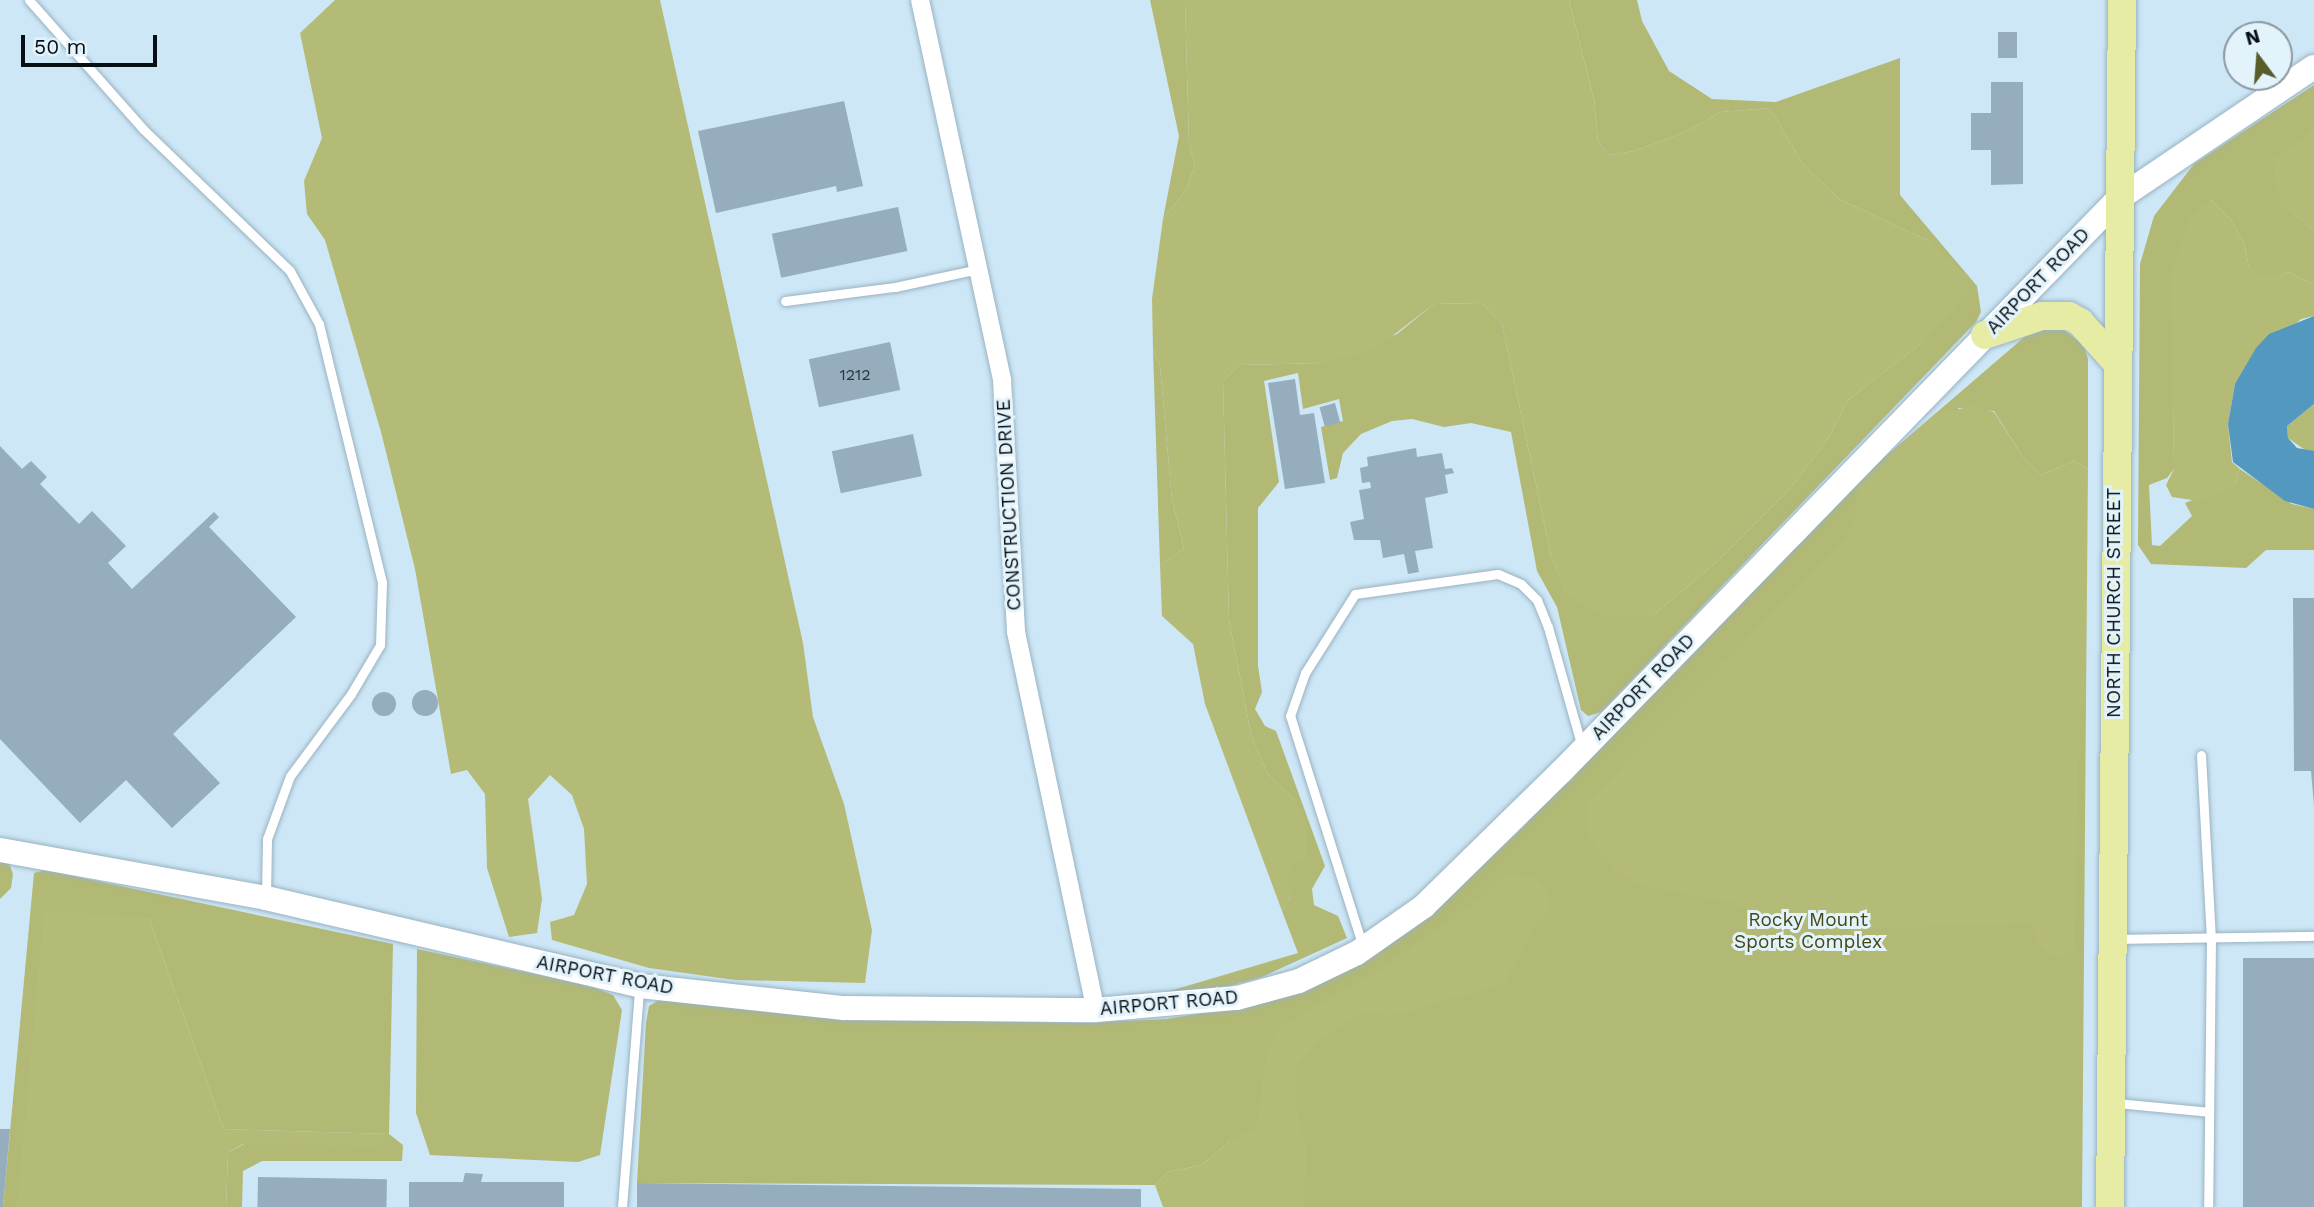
<!DOCTYPE html>
<style>
body{margin:0}
#map{position:relative;width:2314px;height:1207px;overflow:hidden;background:#cde7f7;font-family:"Work Sans",sans-serif}
div>[style]{position:absolute}
.green>*{inset:0;background:#b2b975}
.forest>*{inset:0;background:#b4bb76}
.water>*{inset:0;background:#5298bf}
.building>*{inset:0;background:#95adbc;transform-origin:0 0}
.round{border-radius:50%}
.roads{filter:drop-shadow(0 0 2px #99b2c1) drop-shadow(0 0 2px #99b2c1)}
.lane>*{height:9px;margin:-4.5px;padding:0 4.5px;transform-origin:4.5px;border-radius:4.5px;background:#fff}
.street>*{height:18px;margin:-9px;padding:0 9px;transform-origin:9px;border-radius:9px;background:#fff}
.secondary>*{height:24px;margin:-12px;padding:0 12px;transform-origin:12px;border-radius:12px;background:#fff}
.primary>*{height:28px;margin:-14px;padding:0 14px;transform-origin:14px;border-radius:14px;background:#e6eca4}
span{translate:-50% -50%;white-space:nowrap;text-align:center;line-height:1.15;-webkit-text-stroke:6px #e3f3fc;paint-order:stroke}
.number-label{font-size:16px;color:#2a363e}
.number-label span{-webkit-text-stroke-width:0}
.street-label{font-size:19px;color:#070f14}
.park-label{font-size:19px;color:#434713}
.north{position:absolute;left:2223px;top:21px;width:70px;height:70px;box-sizing:border-box;background:#e3f3fc;border:2px solid #8b989f;border-radius:50%;rotate:344deg;font-size:19px;font-weight:700;line-height:28px;text-align:center;color:#070f14}
.north::after{content:'';display:block;margin:auto;width:24px;height:32px;background:#575c29;clip-path:polygon(50% 0,100% 100%,50% 72%,0 100%)}
.scale{position:absolute;left:21px;top:35px;width:136px;height:32px;box-sizing:border-box;border:4px solid #070f14;border-top:0;padding-left:9px;font-size:21px;line-height:24px;white-space:nowrap;color:#070f14;-webkit-text-stroke:5px #e3f3fc;paint-order:stroke}
</style>
<div id="map">
<div class="green">
<div style="clip-path:polygon(1150px 0,1185px 0,1189px 144px,1195px 166px,1185px 191px,1163px 219px,1179px 136px)"></div>
<div style="clip-path:polygon(1569px 0,1637px 0,1642px 21px,1669px 71px,1712px 99px,1776px 102px,1900px 58px,1900px 195px,1977px 286px,1981px 312px,1976px 322px,1601px 712px,1588px 716px,1581px 710px,1557px 607px,1537px 571px,1511px 432px,1471px 423px,1444px 427px,1412px 419px,1392px 421px,1361px 434px,1343px 453px,1337px 478px,1330px 480px,1321px 427px,1343px 421px,1339px 399px,1303px 409px,1298px 373px,1264px 381px,1279px 482px,1258px 508px,1258px 666px,1262px 692px,1255px 709px,1265px 726px,1276px 731px,1325px 866px,1312px 889px,1314px 905px,1338px 916px,1347px 938px,1262px 977px,1222px 988px,1163px 993px,1298px 953px,1282px 911px,1291px 897px,1286px 876px,1296px 801px,1267px 773px,1251px 734px,1229px 620px,1223px 381px,1239px 365px,1322px 363px,1397px 334px,1434px 304px,1482px 303px,1502px 324px,1551px 556px,1566px 594px,1652px 616px,1719px 560px,1789px 490px,1828px 439px,1848px 400px,1922px 343px,1929px 241px,1839px 199px,1803px 164px,1770px 108px,1720px 112px,1685px 132px,1634px 151px,1609px 155px,1598px 141px,1594px 99px)"></div>
<div style="clip-path:polygon(2314px 85px,2314px 130px,2298px 144px,2282px 205px,2314px 230px,2314px 285px,2288px 272px,2264px 277px,2249px 267px,2244px 243px,2231px 220px,2211px 200px,2173px 365px,2174px 469px,2167px 478px,2149px 485px,2152px 545px,2160px 546px,2192px 516px,2185px 503px,2236px 483px,2240px 469px,2292px 504px,2314px 509px,2314px 550px,2266px 550px,2246px 568px,2151px 564px,2138px 545px,2140px 264px,2154px 216px,2194px 164px)"></div>
<div style="clip-path:polygon(2036px 327px,2061px 328px,2084px 345px,2088px 359px,2088px 469px,2074px 461px,2041px 475px,2023px 457px,1994px 411px,1958px 408px,2067px 693px,2086px 702px,2082px 1207px,1249px 1207px,1230px 1141px,1202px 1165px,1168px 1172px,1155px 1185px,637px 1183px,646px 1023px,649px 1006px,659px 1000px,816px 1017px,1079px 1023px,1167px 1019px,1273px 1001px,1437px 906px,1517px 833px,1857px 481px)"></div>
<div style="clip-path:polygon(1153px 350px,1160px 366px,1172px 500px,1184px 548px,1160px 565px)"></div>
<div style="clip-path:polygon(0 862px,9px 863px,13px 874px,11px 888px,0 899px)"></div>
<div style="clip-path:polygon(45px 870px,393px 944px,389px 1134px,403px 1145px,402px 1161px,262px 1161px,243px 1171px,242px 1207px,226px 1207px,228px 1153px,244px 1144px,388px 1134px,224px 1129px,149px 918px,17px 1207px,3px 1207px,34px 873px)"></div>
<div style="clip-path:polygon(417px 949px,591px 986px,613px 995px,622px 1010px,600px 1155px,578px 1162px,430px 1155px,416px 1113px)"></div>
</div>
<div class="forest">
<div style="clip-path:polygon(335px 0,660px 0,803px 643px,813px 717px,844px 804px,872px 930px,865px 983px,735px 980px,649px 968px,552px 940px,550px 922px,574px 915px,587px 884px,584px 829px,572px 795px,550px 775px,528px 799px,542px 899px,537px 933px,509px 937px,487px 868px,485px 794px,467px 770px,451px 774px,415px 569px,381px 432px,325px 240px,307px 214px,304px 181px,322px 138px,300px 33px)"></div>
<div style="clip-path:polygon(1185px 0,1569px 0,1594px 99px,1598px 141px,1609px 155px,1634px 151px,1685px 132px,1720px 112px,1770px 108px,1803px 164px,1839px 199px,1929px 241px,1967px 276px,1970px 290px,1922px 343px,1848px 400px,1828px 439px,1789px 490px,1719px 560px,1652px 616px,1606px 617px,1566px 595px,1551px 556px,1502px 324px,1482px 303px,1434px 304px,1374px 350px,1322px 363px,1239px 365px,1223px 381px,1229px 620px,1251px 734px,1267px 773px,1296px 801px,1306px 822px,1306px 859px,1291px 866px,1287px 876px,1291px 897px,1282px 911px,1205px 704px,1193px 644px,1162px 616px,1160px 565px,1184px 548px,1172px 500px,1160px 366px,1153px 350px,1152px 299px,1163px 219px,1185px 191px,1195px 166px,1189px 144px)"></div>
<div style="clip-path:polygon(2314px 130px,2314px 230px,2281px 205px,2274px 178px,2275px 159px)"></div>
<div style="clip-path:polygon(2211px 200px,2231px 220px,2244px 243px,2249px 267px,2264px 276px,2288px 272px,2314px 285px,2314px 316px,2301px 319px,2235px 384px,2228px 424px,2232px 462px,2240px 469px,2236px 483px,2217px 496px,2198px 501px,2172px 497px,2166px 485px,2174px 469px,2171px 274px,2190px 218px)"></div>
<div style="clip-path:polygon(2314px 404px,2314px 451px,2308px 452px,2288px 438px,2287px 426px)"></div>
<div style="clip-path:polygon(1974px 406px,1994px 412px,2023px 457px,2041px 475px,2074px 461px,2088px 469px,2086px 702px,2080px 714px,2074px 949px,2060px 958px,2042px 948px,2030px 924px,1857px 929px,1797px 918px,1756px 918px,1736px 903px,1639px 885px,1616px 871px,1587px 836px,1587px 803px,1845px 539px,1855px 519px,1857px 481px,1935px 414px)"></div>
<div style="clip-path:polygon(1506px 875px,1534px 876px,1548px 889px,1550px 908px,1534px 928px,1504px 984px,1395px 1015px,1359px 1014px,1318px 1042px,1297px 1065px,1296px 1106px,1307px 1149px,1304px 1207px,1163px 1207px,1155px 1185px,1168px 1172px,1202px 1165px,1230px 1141px,1256px 1128px,1267px 1051px,1279px 1027px,1372px 975px,1479px 900px)"></div>
<div style="clip-path:polygon(44px 910px,149px 918px,224px 1129px,389px 1134px,380px 1146px,243px 1144px,228px 1153px,226px 1207px,17px 1207px)"></div>
</div>
<div class="water">
<div style="clip-path:polygon(2314px 316px,2314px 404px,2287px 426px,2288px 438px,2297px 448px,2314px 451px,2314px 509px,2285px 501px,2233px 462px,2228px 424px,2235px 384px,2256px 348px,2269px 334px)"></div>
</div>
<div class="building">
<div style="left:1998px;top:32px;width:19px;height:26px"></div>
<div style="clip-path:polygon(1991px 82px,2023px 82px,2023px 184px,1991px 185px,1991px 150px,1971px 150px,1971px 113px,1991px 113px)"></div>
<div style="clip-path:polygon(844px 101px,863px 186px,837px 192px,836px 186px,716px 213px,698px 131px)"></div>
<div style="left:898px;top:207px;width:45px;height:129px;rotate:78deg"></div>
<div style="left:890px;top:342px;width:49px;height:83px;rotate:78deg"></div>
<div style="clip-path:polygon(1295px 379px,1300px 415px,1314px 413px,1325px 483px,1285px 489px,1268px 383px)"></div>
<div style="left:1335px;top:403px;width:20px;height:16px;rotate:75deg"></div>
<div style="left:913px;top:434px;width:43px;height:83px;rotate:78deg"></div>
<div style="clip-path:polygon(0 446px,22px 469px,31px 461px,47px 477px,40px 484px,79px 524px,92px 511px,126px 546px,108px 563px,132px 589px,214px 512px,219px 517px,209px 527px,296px 617px,173px 734px,220px 783px,172px 828px,126px 780px,80px 823px,0 739px)"></div>
<div style="clip-path:polygon(1416px 448px,1417px 457px,1442px 453px,1445px 469px,1452px 468px,1454px 473px,1445px 475px,1448px 493px,1425px 498px,1433px 548px,1415px 551px,1419px 572px,1408px 574px,1404px 554px,1383px 558px,1380px 540px,1354px 540px,1350px 522px,1364px 519px,1359px 490px,1371px 488px,1370px 482px,1362px 483px,1360px 468px,1368px 466px,1367px 457px)"></div>
<div style="clip-path:polygon(2293px 598px,2314px 598px,2314px 805px,2311px 771px,2294px 771px)"></div>
<div class="round" style="left:412px;top:690px;width:26px;height:26px"></div>
<div class="round" style="left:372px;top:692px;width:24px;height:24px"></div>
<div style="left:2243px;top:958px;width:71px;height:249px"></div>
<div style="clip-path:polygon(0 1129px,10px 1129px,3px 1207px,0 1207px)"></div>
<div style="clip-path:polygon(465px 1173px,483px 1174px,481px 1182px,564px 1182px,564px 1207px,409px 1207px,409px 1182px,463px 1182px)"></div>
<div style="left:258px;top:1177px;width:129px;height:30px;rotate:1deg"></div>
<div style="clip-path:polygon(637px 1183px,1141px 1189px,1141px 1207px,637px 1207px)"></div>
</div>
<div class="roads">
<div class="lane">
<div style="left:29px;top:0;width:172px;rotate:48.5deg"></div>
<div style="left:143px;top:129px;width:204px;rotate:44deg"></div>
<div style="left:290px;top:271px;width:60px;rotate:61.3deg"></div>
<div style="left:319px;top:324px;width:266px;rotate:76.3deg"></div>
<div style="left:382px;top:582px;width:63px;rotate:91.8deg"></div>
<div style="left:380px;top:645px;width:57px;rotate:120.6deg"></div>
<div style="left:351px;top:694px;width:102px;rotate:126.6deg"></div>
<div style="left:290px;top:776px;width:67px;rotate:110.1deg"></div>
<div style="left:267px;top:839px;width:57px;rotate:91deg"></div>
<div style="left:785px;top:301px;width:111px;rotate:-7.3deg"></div>
<div style="left:895px;top:287px;width:86px;rotate:-12.1deg"></div>
<div style="left:2201px;top:755px;width:182px;rotate:86.9deg"></div>
<div style="left:2211px;top:937px;width:270px;rotate:90.6deg"></div>
<div style="left:2117px;top:939px;width:197px;rotate:-0.9deg"></div>
<div style="left:1363px;top:947px;width:242px;rotate:-107.5deg"></div>
<div style="left:1290px;top:716px;width:46px;rotate:-70.8deg"></div>
<div style="left:1305px;top:673px;width:93px;rotate:-57.7deg"></div>
<div style="left:1355px;top:594px;width:144px;rotate:-8deg"></div>
<div style="left:1498px;top:574px;width:25px;rotate:23deg"></div>
<div style="left:1521px;top:584px;width:23px;rotate:45deg"></div>
<div style="left:1537px;top:600px;width:29px;rotate:68deg"></div>
<div style="left:1548px;top:627px;width:125px;rotate:74.2deg"></div>
<div style="left:2116px;top:1103px;width:93px;rotate:5.5deg"></div>
<div style="left:622px;top:1207px;width:219px;rotate:-85.5deg"></div>
</div>
<div class="street">
<div style="left:920px;top:0;width:389px;rotate:77.8deg"></div>
<div style="left:1002px;top:380px;width:252px;rotate:86.8deg"></div>
<div style="left:1016px;top:632px;width:386px;rotate:78.1deg"></div>
</div>
<div class="secondary">
<div style="left:0;top:850px;width:270px;rotate:10.2deg"></div>
<div style="left:266px;top:898px;width:384px;rotate:13.2deg"></div>
<div style="left:640px;top:986px;width:205px;rotate:6.2deg"></div>
<div style="left:844px;top:1008px;width:252px;rotate:0.5deg"></div>
<div style="left:1096px;top:1010px;width:142px;rotate:-4.9deg"></div>
<div style="left:1237px;top:998px;width:64px;rotate:-15.3deg"></div>
<div style="left:1299px;top:981px;width:64px;rotate:-25.8deg"></div>
<div style="left:1357px;top:953px;width:82px;rotate:-35deg"></div>
<div style="left:1424px;top:906px;width:192px;rotate:-44.4deg"></div>
<div style="left:1561px;top:772px;width:799px;rotate:-45.81deg"></div>
<div style="left:2118px;top:199px;width:236px;rotate:-34deg"></div>
</div>
<div class="primary">
<div style="left:1985px;top:335px;width:60px;rotate:-18.4deg"></div>
<div style="left:2042px;top:316px;width:27px"></div>
<div style="left:2069px;top:316px;width:13px;rotate:29deg"></div>
<div style="left:2080px;top:322px;width:54px;rotate:48deg"></div>
<div style="left:2110px;top:1207px;width:1207px;rotate:-89.43deg"></div>
</div>
</div>
<div class="number-label">
<span style="left:855px;top:375px">1212</span>
</div>
<div class="street-label">
<span style="left:2038px;top:281px;rotate:-46deg">AIRPORT ROAD</span>
<span style="left:1009px;top:505px;rotate:-93deg">CONSTRUCTION DRIVE</span>
<span style="left:2114px;top:603px;rotate:-90deg">NORTH CHURCH STREET</span>
<span style="left:1643px;top:687px;rotate:-46deg">AIRPORT ROAD</span>
<span style="left:605px;top:975px;rotate:11deg">AIRPORT ROAD</span>
<span style="left:1169px;top:1003px;rotate:-5deg">AIRPORT ROAD</span>
</div>
<div class="park-label">
<span style="left:1808px;top:931px">Rocky Mount<br>Sports Complex</span>
</div>
<div class="north">N</div>
<div class="scale">50 m</div>
</div>
